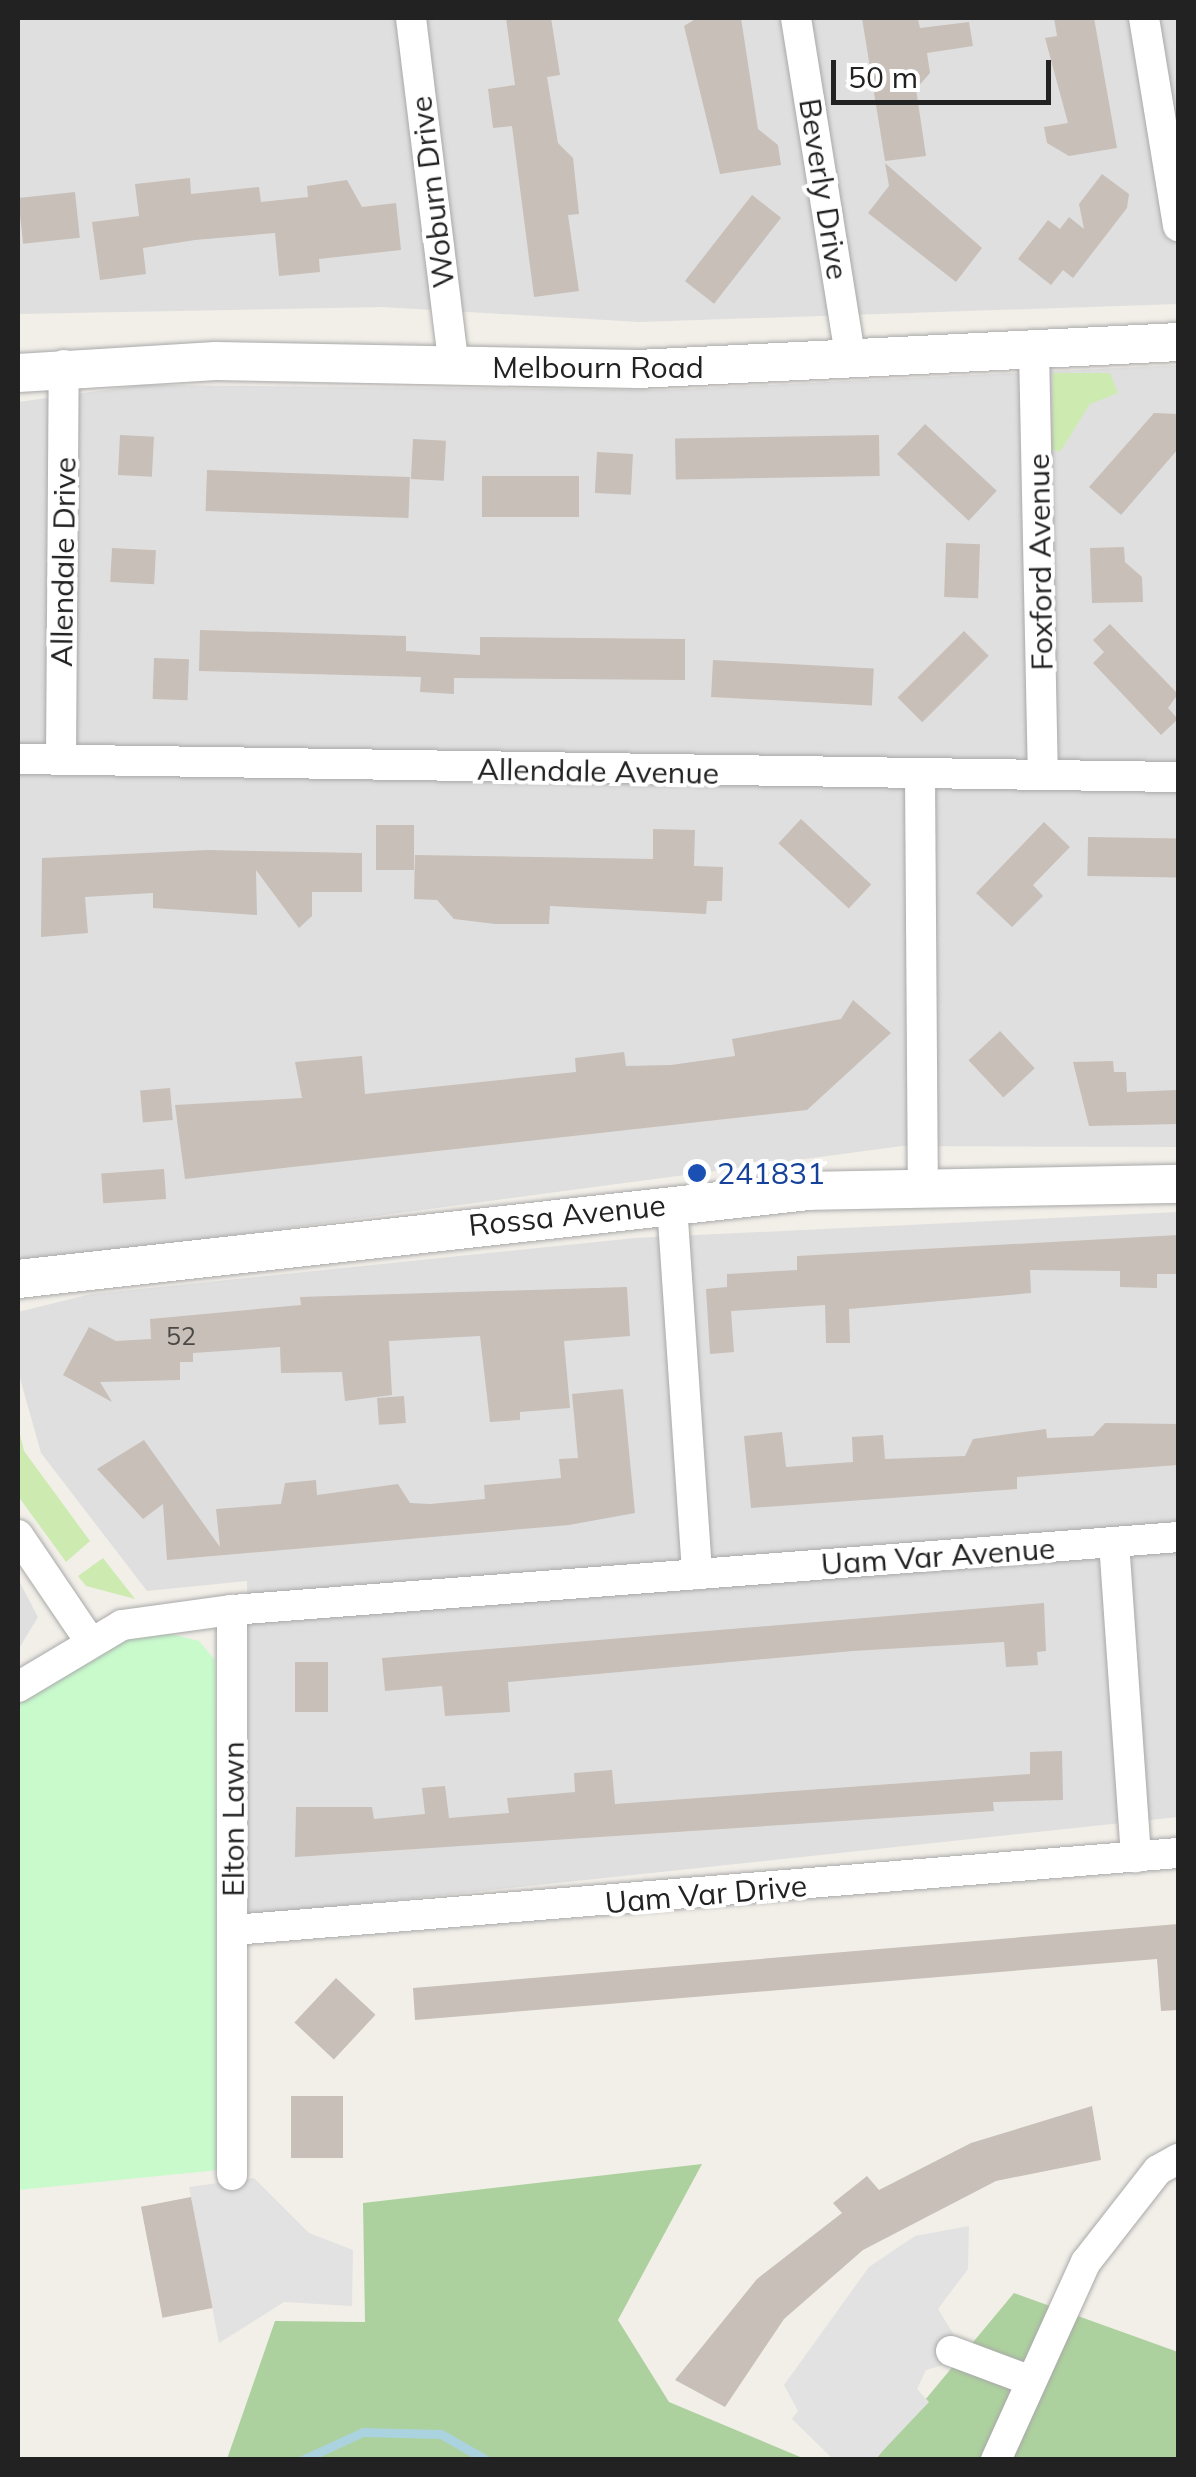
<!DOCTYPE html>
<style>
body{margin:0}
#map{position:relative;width:1196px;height:2477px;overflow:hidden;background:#f2efe9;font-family:Mulish,sans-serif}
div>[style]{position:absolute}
.residential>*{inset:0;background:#e0dfdf}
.grass>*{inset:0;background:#cdebb0}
.forest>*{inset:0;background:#add19e}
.park>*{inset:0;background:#c8facc}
.parking>*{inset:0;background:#e2e2e2}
.stream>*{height:9px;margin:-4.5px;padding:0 4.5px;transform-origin:4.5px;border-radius:4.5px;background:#aad3df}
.building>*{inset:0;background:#c7bfb8;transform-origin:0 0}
.roads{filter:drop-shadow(0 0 2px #a9a9a9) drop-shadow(0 0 2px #a9a9a9)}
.minor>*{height:30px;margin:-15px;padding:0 15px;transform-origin:15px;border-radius:15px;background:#fff}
.tertiary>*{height:38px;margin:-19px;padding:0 19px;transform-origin:19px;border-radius:19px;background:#fff}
.dots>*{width:28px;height:28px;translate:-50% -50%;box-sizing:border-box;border:5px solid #fff;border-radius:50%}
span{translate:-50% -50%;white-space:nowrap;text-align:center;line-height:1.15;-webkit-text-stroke:8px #fff;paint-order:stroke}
.number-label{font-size:25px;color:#4b4948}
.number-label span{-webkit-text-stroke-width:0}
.street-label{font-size:30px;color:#222}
.transit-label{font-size:30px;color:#164399}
.left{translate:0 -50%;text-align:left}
.frame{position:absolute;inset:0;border:20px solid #222;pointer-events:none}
.scale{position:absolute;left:831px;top:60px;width:220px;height:45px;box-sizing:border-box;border:5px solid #222;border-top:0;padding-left:12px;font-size:30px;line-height:35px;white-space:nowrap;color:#222;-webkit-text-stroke:8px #fff;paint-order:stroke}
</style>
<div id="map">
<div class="residential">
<div style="clip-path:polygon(18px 18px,1178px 18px,1178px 304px,639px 322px,382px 307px,18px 314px)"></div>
<div style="clip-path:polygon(1178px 365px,1178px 1147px,902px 1146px,18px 1264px,18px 402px,142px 385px,664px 390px)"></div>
<div style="clip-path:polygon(1178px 1212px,1178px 1817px,248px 1916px,247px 1581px,147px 1591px,41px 1453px,18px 1371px,18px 1312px,91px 1294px,635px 1238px)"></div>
<div style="clip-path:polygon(18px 1579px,38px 1617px,18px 1650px)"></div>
</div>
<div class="grass">
<div style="clip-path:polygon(1053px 373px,1110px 373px,1118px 393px,1090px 404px,1060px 452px,1052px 449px)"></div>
<div style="clip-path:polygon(18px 1426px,24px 1451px,90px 1541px,66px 1562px,18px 1496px)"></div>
<div style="clip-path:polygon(103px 1558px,135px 1599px,86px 1586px,78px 1576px)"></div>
</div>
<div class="forest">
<div style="clip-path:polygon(702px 2164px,618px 2320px,669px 2402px,805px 2459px,227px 2459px,275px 2321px,365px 2322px,363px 2203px)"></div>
<div style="clip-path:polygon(1014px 2293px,1178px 2352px,1178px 2459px,875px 2460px)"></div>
</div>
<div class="park">
<div style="clip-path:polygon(171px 1634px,199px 1641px,215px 1660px,219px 2170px,18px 2190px,18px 1701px,124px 1639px)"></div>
</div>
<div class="parking">
<div style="clip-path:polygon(254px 2178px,309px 2233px,353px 2250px,352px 2306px,284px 2302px,219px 2343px,189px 2187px)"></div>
<div style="clip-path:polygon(969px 2226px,968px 2269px,938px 2309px,956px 2338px,946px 2364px,926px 2370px,917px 2389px,929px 2402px,875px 2459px,833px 2459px,792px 2419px,798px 2411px,784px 2385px,869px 2267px,915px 2236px)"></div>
</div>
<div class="stream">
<div style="left:302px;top:2460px;width:67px;rotate:-24.7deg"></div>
<div style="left:363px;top:2432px;width:78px;rotate:1.5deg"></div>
<div style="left:441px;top:2434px;width:52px;rotate:30deg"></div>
</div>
<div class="building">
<div style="clip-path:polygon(506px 18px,551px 18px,560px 75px,547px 77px,558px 143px,573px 158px,579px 214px,568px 215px,579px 291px,534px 297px,512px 126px,493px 128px,488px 89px,515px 85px)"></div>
<div style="clip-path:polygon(697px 18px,741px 18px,758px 129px,778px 145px,781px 165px,720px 174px,684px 26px)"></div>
<div style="clip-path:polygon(862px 18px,918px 19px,920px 28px,969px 22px,973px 46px,927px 53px,930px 73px,916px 89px,926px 156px,885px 161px)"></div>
<div style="clip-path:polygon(1054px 18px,1094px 18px,1117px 148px,1069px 156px,1047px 143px,1044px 127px,1068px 123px,1045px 38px,1057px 36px)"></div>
<div style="clip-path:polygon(885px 163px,982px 248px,956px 282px,868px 213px,889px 186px)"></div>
<div style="clip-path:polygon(1102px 174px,1129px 194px,1127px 208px,1073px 278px,1063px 270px,1051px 285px,1018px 259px,1048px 220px,1060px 229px,1069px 217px,1084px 229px,1079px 204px)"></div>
<div style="clip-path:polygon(190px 178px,191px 194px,259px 187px,261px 202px,308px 197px,307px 186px,347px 180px,362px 207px,396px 203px,401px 250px,319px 259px,320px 272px,279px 276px,275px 233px,195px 240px,143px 248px,146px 274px,100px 280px,92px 222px,139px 216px,135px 184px)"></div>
<div style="left:75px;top:192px;width:46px;height:57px;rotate:84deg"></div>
<div style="left:752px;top:195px;width:37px;height:109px;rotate:38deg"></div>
<div style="clip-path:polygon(1154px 413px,1178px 414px,1178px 449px,1121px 515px,1089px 487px)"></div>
<div style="left:925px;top:424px;width:98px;height:41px;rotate:43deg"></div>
<div style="left:120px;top:435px;width:34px;height:40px;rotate:3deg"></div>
<div style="left:879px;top:435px;width:41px;height:204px;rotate:89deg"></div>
<div style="left:413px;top:439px;width:33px;height:40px;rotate:3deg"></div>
<div style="left:597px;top:452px;width:36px;height:41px;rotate:3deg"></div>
<div style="left:207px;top:470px;width:203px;height:41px;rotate:2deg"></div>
<div style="left:482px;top:476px;width:97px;height:41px"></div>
<div style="left:946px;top:543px;width:34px;height:54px;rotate:2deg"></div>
<div style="clip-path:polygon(1124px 547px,1125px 562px,1142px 577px,1143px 602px,1092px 603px,1090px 548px)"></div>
<div style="left:112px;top:548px;width:44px;height:34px;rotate:3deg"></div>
<div style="clip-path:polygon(1110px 624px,1178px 694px,1168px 708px,1178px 719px,1161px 735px,1093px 663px,1104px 652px,1093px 640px)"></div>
<div style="clip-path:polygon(200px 630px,406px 636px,406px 651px,480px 655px,480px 637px,685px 639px,685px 680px,454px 678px,454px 694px,420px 692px,421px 677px,199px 671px)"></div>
<div style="left:964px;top:631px;width:35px;height:94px;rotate:45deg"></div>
<div style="left:154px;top:658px;width:35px;height:41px;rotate:2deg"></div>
<div style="left:713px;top:660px;width:161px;height:37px;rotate:3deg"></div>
<div style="left:801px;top:819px;width:96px;height:33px;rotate:43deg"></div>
<div style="clip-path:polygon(1044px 822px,1070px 847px,1033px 885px,1043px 896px,1012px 927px,976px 893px)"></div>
<div style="left:414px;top:825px;width:45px;height:38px;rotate:90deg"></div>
<div style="clip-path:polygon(653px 829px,695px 830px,694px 866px,723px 867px,722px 901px,707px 901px,706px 914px,550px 906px,549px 924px,495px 924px,454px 919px,437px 900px,414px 899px,415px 855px,653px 859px)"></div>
<div style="left:1088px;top:837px;width:90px;height:39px;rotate:1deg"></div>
<div style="clip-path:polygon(207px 850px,362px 853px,362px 892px,312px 892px,312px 916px,299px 928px,256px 870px,257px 915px,153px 908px,153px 893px,85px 897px,88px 933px,41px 937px,42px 858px)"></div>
<div style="clip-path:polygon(853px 1000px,891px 1033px,807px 1110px,185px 1179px,175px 1105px,302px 1098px,295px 1062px,362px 1056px,365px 1094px,576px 1072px,575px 1058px,624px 1052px,626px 1066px,671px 1065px,735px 1056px,732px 1039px,841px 1019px)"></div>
<div style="left:1000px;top:1031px;width:51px;height:43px;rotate:47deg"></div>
<div style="clip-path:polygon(1113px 1061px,1114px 1072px,1126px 1072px,1127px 1092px,1178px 1090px,1178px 1124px,1089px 1126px,1073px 1062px)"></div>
<div style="left:170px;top:1088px;width:32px;height:30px;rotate:85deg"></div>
<div style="left:164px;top:1169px;width:30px;height:63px;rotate:86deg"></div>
<div style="clip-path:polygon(1178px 1235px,1178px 1274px,1157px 1274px,1157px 1288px,1120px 1287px,1120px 1271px,1030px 1270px,1031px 1293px,849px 1309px,850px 1343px,826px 1343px,825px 1305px,731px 1311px,734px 1352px,710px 1354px,706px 1289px,727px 1287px,727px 1274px,797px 1270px,797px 1256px)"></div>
<div style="clip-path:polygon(627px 1287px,630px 1336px,564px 1341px,570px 1408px,520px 1412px,520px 1420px,490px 1422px,480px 1336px,389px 1341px,392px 1395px,345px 1401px,342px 1372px,281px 1373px,280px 1347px,193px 1353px,193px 1362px,180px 1362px,180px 1380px,100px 1382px,112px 1402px,63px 1375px,89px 1327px,116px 1341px,151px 1339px,150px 1319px,301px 1305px,300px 1297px)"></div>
<div style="clip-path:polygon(623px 1389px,635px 1513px,569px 1525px,167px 1560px,163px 1504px,143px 1519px,97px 1469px,144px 1440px,220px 1547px,216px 1509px,281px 1504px,285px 1483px,316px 1480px,317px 1495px,398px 1484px,410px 1503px,430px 1504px,485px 1499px,484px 1485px,561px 1478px,559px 1459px,578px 1458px,572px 1394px)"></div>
<div style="left:404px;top:1396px;width:27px;height:27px;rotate:86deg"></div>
<div style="clip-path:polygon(1105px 1423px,1178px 1424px,1178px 1465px,1017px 1477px,1017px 1489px,751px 1508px,744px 1436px,782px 1432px,786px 1467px,853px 1462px,852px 1437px,883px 1435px,885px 1459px,965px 1456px,973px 1439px,1046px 1429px,1047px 1438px,1093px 1436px)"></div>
<div style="clip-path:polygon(1044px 1603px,1046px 1651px,1037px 1652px,1038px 1665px,1006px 1667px,1004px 1642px,853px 1651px,508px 1682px,510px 1712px,445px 1716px,442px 1686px,385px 1691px,382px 1658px)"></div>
<div style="left:295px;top:1662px;width:33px;height:50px"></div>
<div style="clip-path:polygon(1062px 1751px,1063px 1800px,993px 1802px,994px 1811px,295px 1857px,296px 1807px,372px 1807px,374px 1819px,425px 1814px,422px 1788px,445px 1786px,449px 1818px,509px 1813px,507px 1798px,575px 1792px,574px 1773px,612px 1770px,615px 1804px,1030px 1774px,1030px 1752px)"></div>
<div style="clip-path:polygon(1178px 1924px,1178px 2010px,1161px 2011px,1157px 1959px,415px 2020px,413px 1988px)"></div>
<div style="left:336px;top:1978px;width:54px;height:61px;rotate:43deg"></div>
<div style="left:291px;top:2096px;width:52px;height:62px"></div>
<div style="clip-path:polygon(1092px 2106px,1101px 2160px,996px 2181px,863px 2250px,784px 2319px,725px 2407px,675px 2380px,757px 2279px,842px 2213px,833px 2203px,867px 2176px,879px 2190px,971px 2143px)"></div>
<div style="left:191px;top:2197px;width:113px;height:51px;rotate:79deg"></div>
</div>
<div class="roads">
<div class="minor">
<div style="left:411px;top:18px;width:352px;rotate:83deg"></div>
<div style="left:796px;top:18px;width:347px;rotate:80.9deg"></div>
<div style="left:1144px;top:18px;width:211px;rotate:80.7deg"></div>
<div style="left:1034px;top:350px;width:424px;rotate:88.8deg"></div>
<div style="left:18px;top:759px;width:1160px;rotate:0.89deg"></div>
<div style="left:61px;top:759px;width:394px;rotate:-89.6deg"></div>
<div style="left:920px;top:776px;width:409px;rotate:89.6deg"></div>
<div style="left:672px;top:1205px;width:370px;rotate:86.1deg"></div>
<div style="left:18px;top:1535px;width:127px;rotate:55.9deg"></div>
<div style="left:1114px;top:1542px;width:316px;rotate:86deg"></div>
<div style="left:232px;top:1610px;width:949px;rotate:-4.41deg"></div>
<div style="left:18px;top:1687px;width:121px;rotate:-30.8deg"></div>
<div style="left:122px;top:1625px;width:111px;rotate:-7.8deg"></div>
<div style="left:232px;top:1610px;width:565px;rotate:90deg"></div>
<div style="left:233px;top:1930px;width:948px;rotate:-4.66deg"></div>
<div style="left:951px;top:2351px;width:80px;rotate:20.5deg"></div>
<div style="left:996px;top:2460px;width:217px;rotate:-65.6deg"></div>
<div style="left:1086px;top:2262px;width:117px;rotate:-52deg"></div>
<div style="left:1158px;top:2170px;width:23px;rotate:-29deg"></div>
</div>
<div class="tertiary">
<div style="left:18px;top:373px;width:198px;rotate:-3.5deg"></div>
<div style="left:216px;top:361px;width:422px;rotate:1.1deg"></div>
<div style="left:638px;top:369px;width:541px;rotate:-2.86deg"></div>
<div style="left:18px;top:1279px;width:796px;rotate:-6.35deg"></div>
<div style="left:809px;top:1191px;width:369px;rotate:-1.1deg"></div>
</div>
</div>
<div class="dots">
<div style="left:697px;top:1173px;background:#1a4fb4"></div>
</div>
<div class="number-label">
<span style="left:181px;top:1336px">52</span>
</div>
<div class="street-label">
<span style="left:824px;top:189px;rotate:81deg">Beverly Drive</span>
<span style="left:432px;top:192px;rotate:-97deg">Woburn Drive</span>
<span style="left:598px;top:367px">Melbourn Road</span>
<span style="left:63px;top:562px;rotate:-89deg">Allendale Drive</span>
<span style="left:1040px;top:562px;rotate:-91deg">Foxford Avenue</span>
<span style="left:598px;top:771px;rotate:1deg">Allendale Avenue</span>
<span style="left:567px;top:1215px;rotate:-6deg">Rossa Avenue</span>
<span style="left:938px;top:1556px;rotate:-4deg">Uam Var Avenue</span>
<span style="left:233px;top:1819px;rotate:-90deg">Elton Lawn</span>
<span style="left:706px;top:1894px;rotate:-5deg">Uam Var Drive</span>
</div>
<div class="transit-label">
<span class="left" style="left:717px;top:1173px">241831</span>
</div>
<div class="frame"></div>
<div class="scale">50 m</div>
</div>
